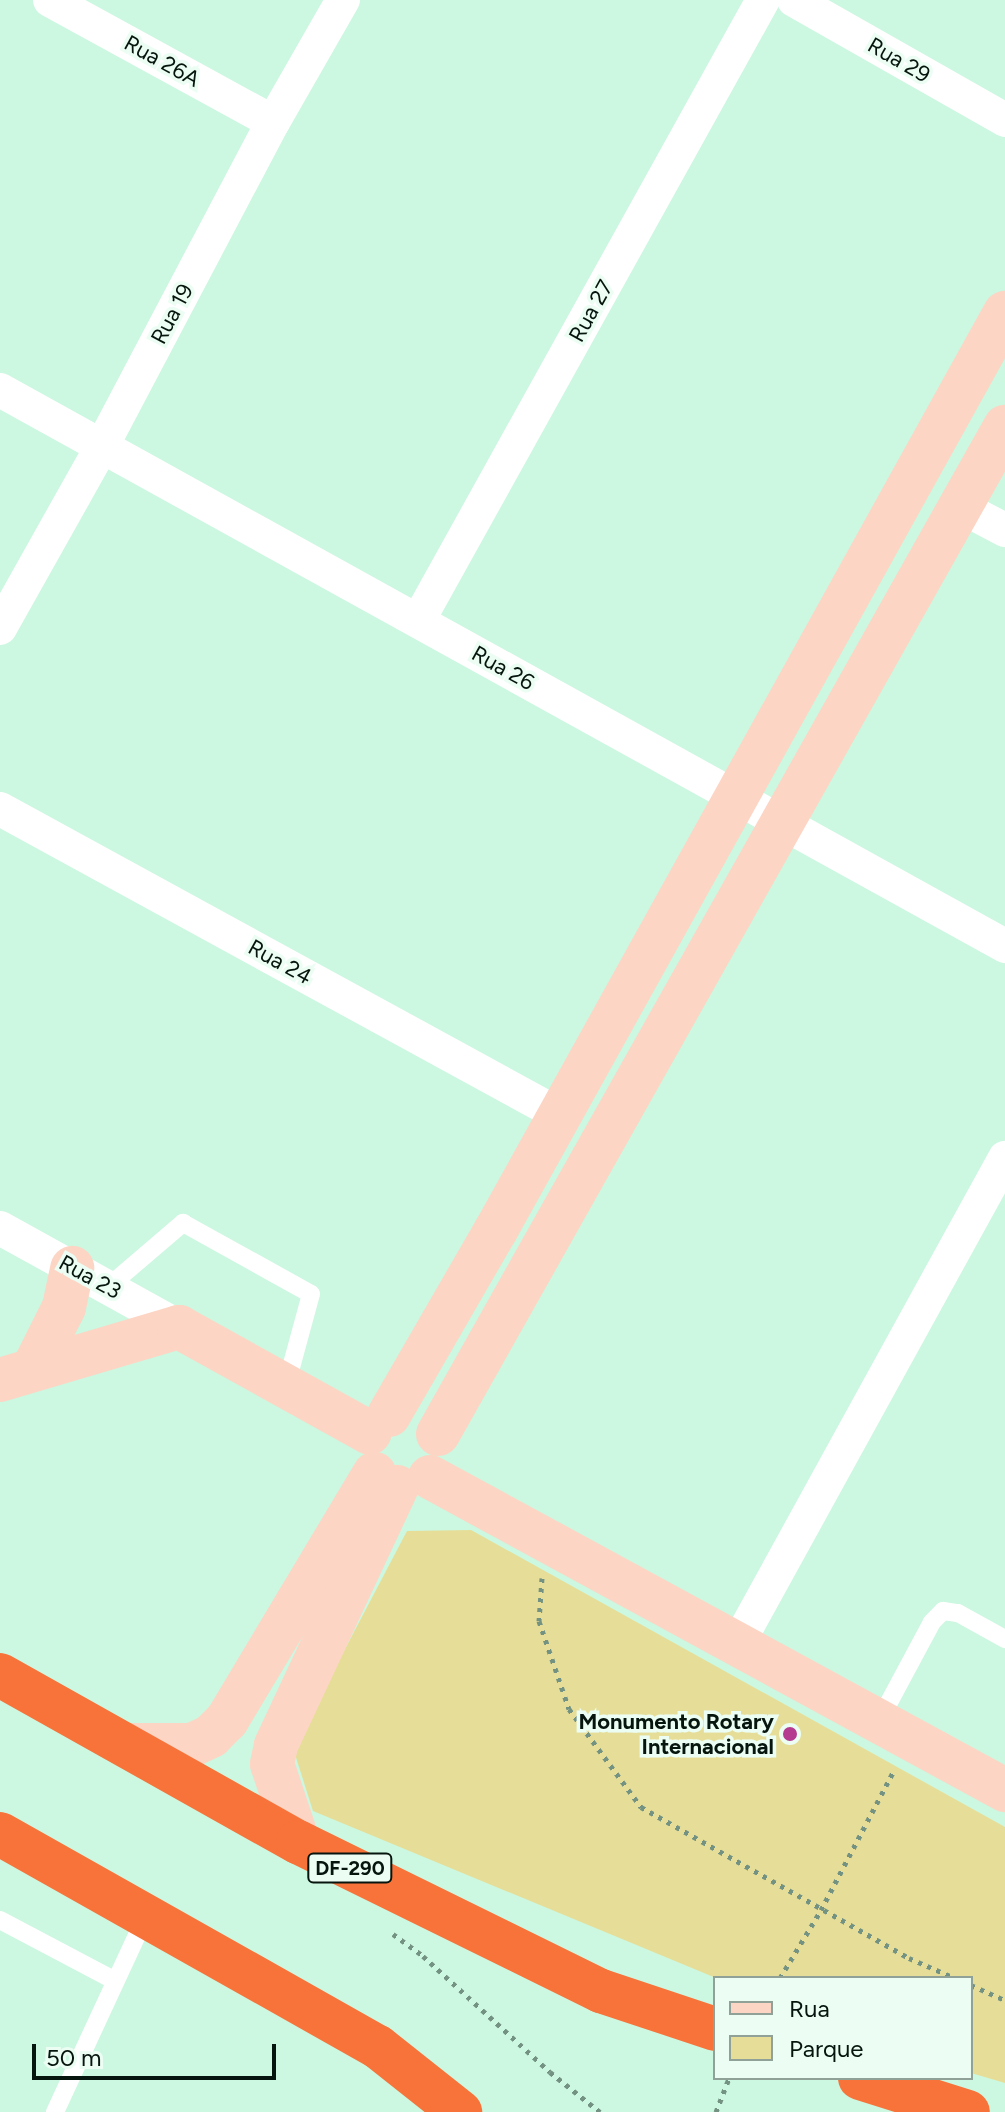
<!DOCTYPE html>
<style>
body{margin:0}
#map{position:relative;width:1005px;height:2112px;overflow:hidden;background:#ccf7e0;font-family:Figtree,sans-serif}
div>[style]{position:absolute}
.green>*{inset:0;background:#e6de98}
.path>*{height:5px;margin-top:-2.5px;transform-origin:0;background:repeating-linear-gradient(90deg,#739282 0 4px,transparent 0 10px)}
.lane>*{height:18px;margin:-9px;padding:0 9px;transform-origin:9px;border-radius:9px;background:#fff}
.street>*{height:34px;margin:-17px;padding:0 17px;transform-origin:17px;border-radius:17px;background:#fff}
.secondary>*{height:44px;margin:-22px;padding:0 22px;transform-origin:22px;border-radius:22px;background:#fdd5c4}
.highway>*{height:44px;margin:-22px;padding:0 22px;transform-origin:22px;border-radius:22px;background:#f7733a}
.dots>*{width:22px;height:22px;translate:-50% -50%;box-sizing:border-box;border:4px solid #ecfdf4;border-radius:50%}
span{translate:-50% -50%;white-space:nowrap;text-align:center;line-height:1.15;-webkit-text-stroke:7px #ecfdf4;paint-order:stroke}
.shield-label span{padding:2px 6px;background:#ecfdf4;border:2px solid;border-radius:6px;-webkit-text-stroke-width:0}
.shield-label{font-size:20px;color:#06160e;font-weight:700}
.street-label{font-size:22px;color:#06160e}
.poi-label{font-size:22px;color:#06160e;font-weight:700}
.right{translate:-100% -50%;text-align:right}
.legend{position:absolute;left:713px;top:1976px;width:260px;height:104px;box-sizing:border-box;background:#ecfdf4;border:2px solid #90a198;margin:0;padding:10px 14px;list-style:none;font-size:24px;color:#06160e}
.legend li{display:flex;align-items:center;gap:16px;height:40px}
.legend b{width:40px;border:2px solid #90a198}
.scale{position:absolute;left:32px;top:2044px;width:244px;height:36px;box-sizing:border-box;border:4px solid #06160e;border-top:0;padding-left:10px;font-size:24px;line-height:28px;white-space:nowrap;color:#06160e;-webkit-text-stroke:6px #ecfdf4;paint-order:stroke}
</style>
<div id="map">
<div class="green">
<div style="clip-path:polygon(471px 1530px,1005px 1827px,1005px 2083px,971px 2073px,971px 1978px,716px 1978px,313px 1811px,293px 1748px,407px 1531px)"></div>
</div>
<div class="path">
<div style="left:542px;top:1578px;width:43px;rotate:94deg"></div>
<div style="left:539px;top:1621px;width:93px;rotate:71.2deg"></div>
<div style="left:569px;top:1709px;width:122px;rotate:53.7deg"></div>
<div style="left:641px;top:1807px;width:308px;rotate:29.4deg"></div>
<div style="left:909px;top:1958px;width:50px;rotate:23.5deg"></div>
<div style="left:393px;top:1934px;width:37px;rotate:36deg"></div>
<div style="left:423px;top:1956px;width:172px;rotate:42.4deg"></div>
<div style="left:550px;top:2072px;width:64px;rotate:38.7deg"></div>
<div style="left:780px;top:1978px;width:79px;rotate:-58.9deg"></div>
<div style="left:821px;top:1910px;width:156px;rotate:-62.4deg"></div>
<div style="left:971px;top:1985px;width:37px;rotate:24deg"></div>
<div style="left:716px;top:2112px;width:36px;rotate:-69deg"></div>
</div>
<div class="lane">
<div style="left:108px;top:1287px;width:99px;rotate:-40.5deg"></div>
<div style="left:183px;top:1223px;width:146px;rotate:29deg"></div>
<div style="left:311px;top:1294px;width:95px;rotate:105.2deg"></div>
<div style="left:879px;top:1721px;width:112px;rotate:-61.8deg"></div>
<div style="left:932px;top:1622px;width:16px;rotate:-45deg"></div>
<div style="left:943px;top:1611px;width:15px;rotate:8deg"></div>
<div style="left:958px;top:1613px;width:54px;rotate:29deg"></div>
<div style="left:0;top:1920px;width:129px;rotate:27.8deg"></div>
<div style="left:55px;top:2112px;width:216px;rotate:-65.1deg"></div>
</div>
<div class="street">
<div style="left:50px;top:0;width:254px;rotate:28.7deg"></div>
<div style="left:794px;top:0;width:243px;rotate:29.6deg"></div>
<div style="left:0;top:390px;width:1149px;rotate:28.95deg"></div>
<div style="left:961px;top:507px;width:50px;rotate:27.6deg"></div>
<div style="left:418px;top:621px;width:710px;rotate:-60.95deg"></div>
<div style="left:0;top:628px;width:209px;rotate:-60.7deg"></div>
<div style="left:102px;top:446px;width:366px;rotate:-62.2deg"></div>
<div style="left:273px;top:122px;width:141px;rotate:-60.2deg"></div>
<div style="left:0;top:809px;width:638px;rotate:28.65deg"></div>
<div style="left:0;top:1228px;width:205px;rotate:28.9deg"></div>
<div style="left:737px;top:1645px;width:556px;rotate:-61.18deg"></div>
</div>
<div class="secondary">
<div style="left:34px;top:1367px;width:67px;rotate:-63.4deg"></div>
<div style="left:64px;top:1307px;width:40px;rotate:-78deg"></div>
<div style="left:0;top:1380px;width:187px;rotate:-16.5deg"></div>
<div style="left:179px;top:1327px;width:218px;rotate:29deg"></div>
<div style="left:389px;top:1415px;width:214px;rotate:-60deg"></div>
<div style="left:496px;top:1230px;width:1049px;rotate:-60.97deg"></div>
<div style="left:438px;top:1434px;width:1156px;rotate:-60.62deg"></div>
<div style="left:430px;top:1477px;width:655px;rotate:28.56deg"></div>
<div style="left:131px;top:1745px;width:61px"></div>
<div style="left:192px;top:1745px;width:21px;rotate:-25deg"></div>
<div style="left:211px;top:1736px;width:23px;rotate:-45deg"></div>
<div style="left:227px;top:1720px;width:287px;rotate:-59.1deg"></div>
<div style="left:298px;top:1842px;width:82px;rotate:-108.4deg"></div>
<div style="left:272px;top:1764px;width:19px;rotate:-78deg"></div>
<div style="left:276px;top:1745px;width:285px;rotate:-64.9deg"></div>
</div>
<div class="highway">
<div style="left:0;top:1675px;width:342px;rotate:29.3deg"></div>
<div style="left:298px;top:1842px;width:338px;rotate:26.2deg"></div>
<div style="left:601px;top:1991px;width:120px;rotate:18.4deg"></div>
<div style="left:0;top:1834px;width:434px;rotate:29.4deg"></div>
<div style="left:378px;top:2047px;width:105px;rotate:38.4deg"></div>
<div style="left:860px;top:2078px;width:113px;rotate:17.5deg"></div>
</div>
<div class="dots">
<div style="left:790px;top:1734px;background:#b43b8f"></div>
</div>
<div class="shield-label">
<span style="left:350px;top:1868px">DF-290</span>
</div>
<div class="street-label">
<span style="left:899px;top:60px;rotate:30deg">Rua 29</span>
<span style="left:162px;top:61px;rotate:29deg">Rua 26A</span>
<span style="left:591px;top:311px;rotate:-61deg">Rua 27</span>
<span style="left:172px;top:314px;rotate:-62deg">Rua 19</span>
<span style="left:503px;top:668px;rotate:29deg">Rua 26</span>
<span style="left:280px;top:962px;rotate:29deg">Rua 24</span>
<span style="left:90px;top:1277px;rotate:29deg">Rua 23</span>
</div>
<div class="poi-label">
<span class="right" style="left:774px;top:1734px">Monumento Rotary<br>Internacional</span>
</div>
<ul class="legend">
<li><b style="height:10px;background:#fdd5c4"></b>Rua</li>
<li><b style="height:22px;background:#e6de98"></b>Parque</li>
</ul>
<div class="scale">50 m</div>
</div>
